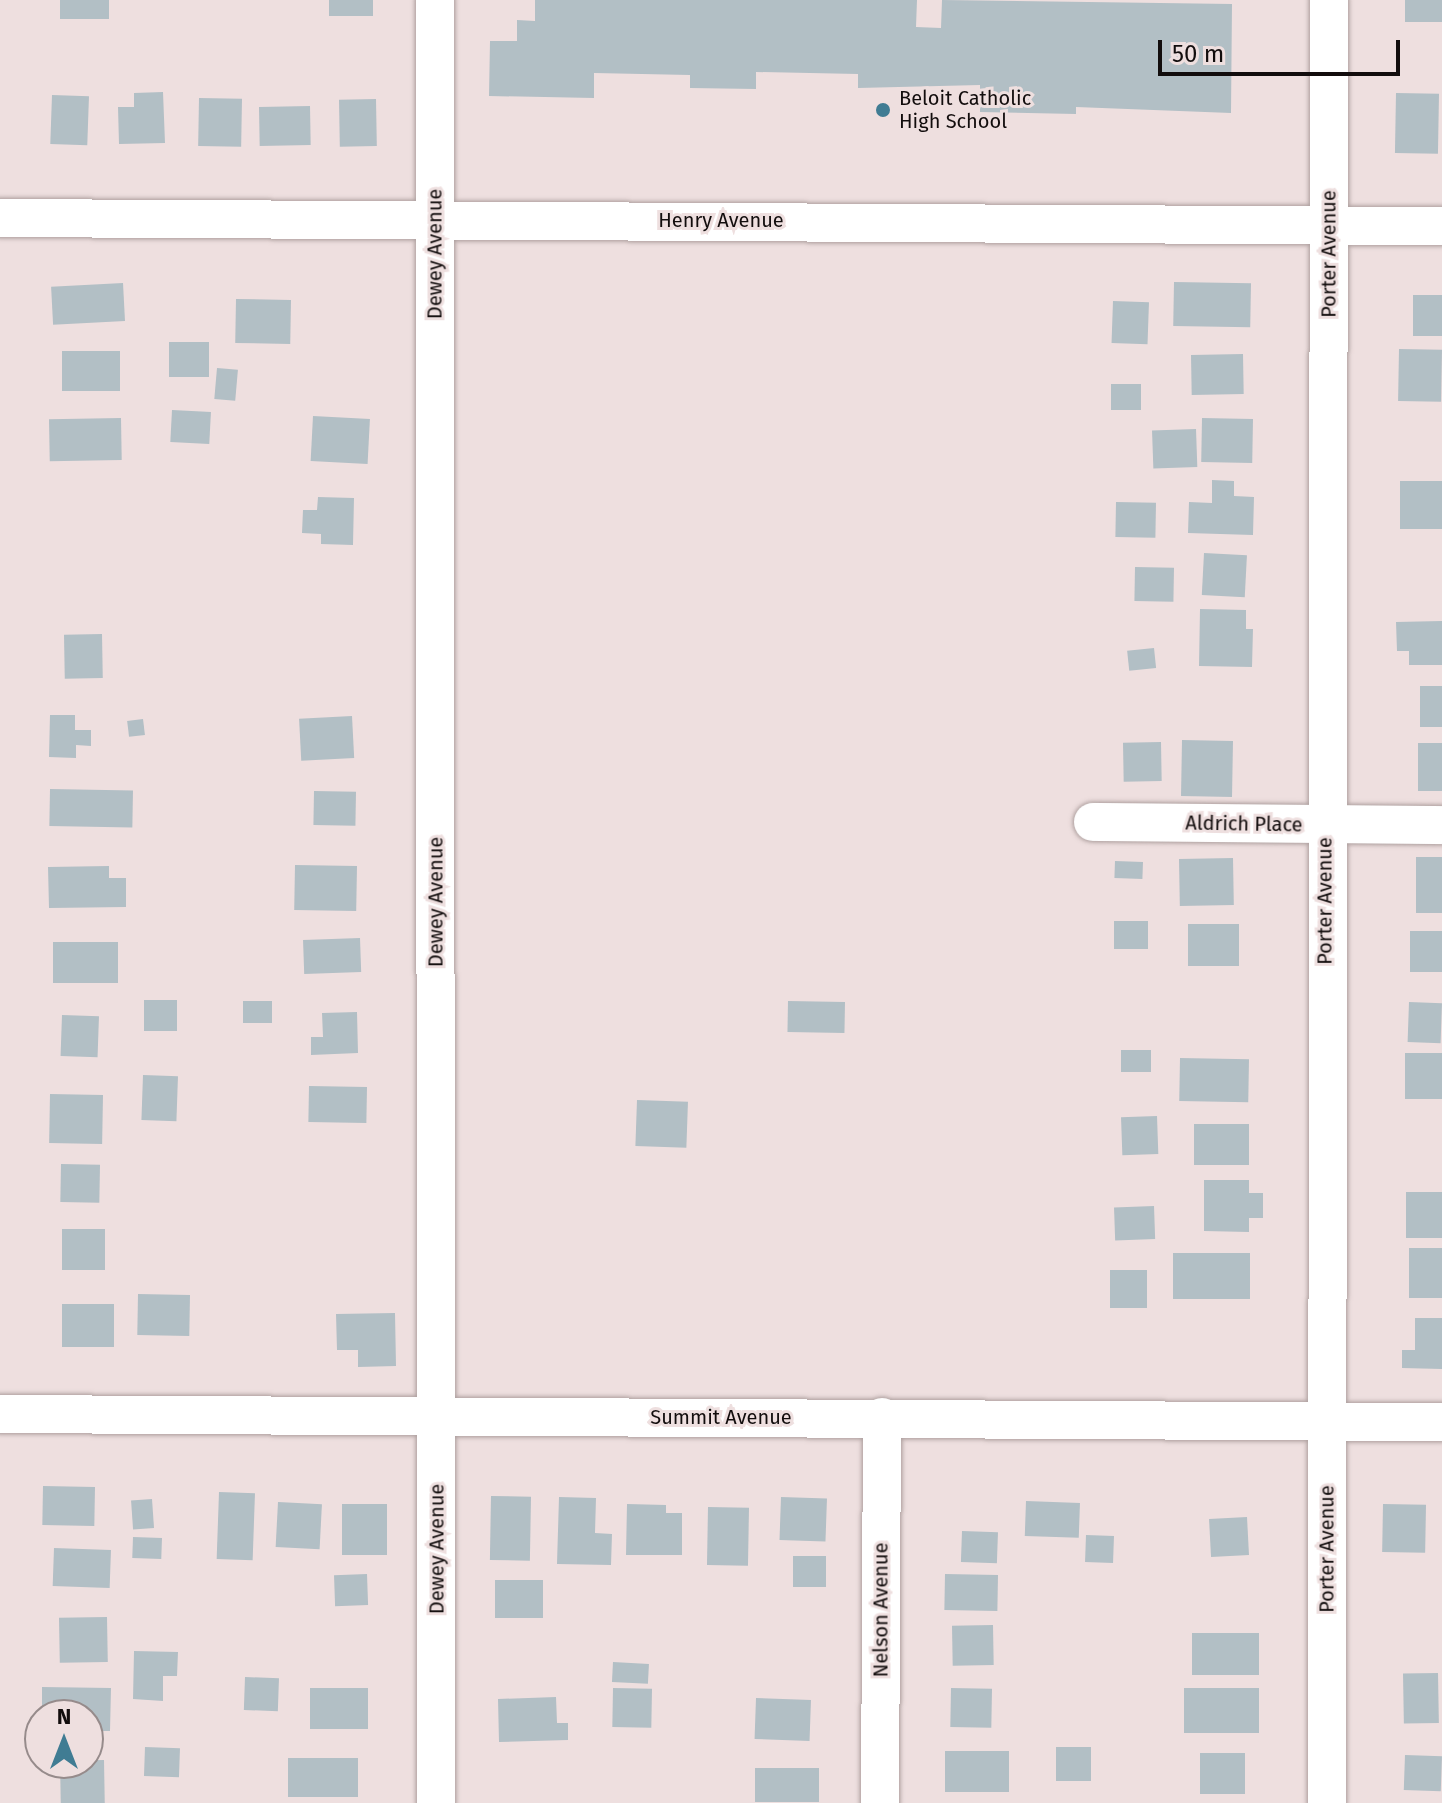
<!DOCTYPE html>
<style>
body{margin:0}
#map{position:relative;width:1442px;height:1803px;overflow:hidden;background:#eedfdf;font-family:"Fira Sans",sans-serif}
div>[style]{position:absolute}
.building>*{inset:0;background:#b2bfc5;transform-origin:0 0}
.roads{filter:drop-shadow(0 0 2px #afa1a0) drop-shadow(0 0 2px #afa1a0)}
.minor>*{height:38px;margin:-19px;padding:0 19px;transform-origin:19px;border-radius:19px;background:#fff}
.dots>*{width:22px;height:22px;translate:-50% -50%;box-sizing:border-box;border:4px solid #eedfdf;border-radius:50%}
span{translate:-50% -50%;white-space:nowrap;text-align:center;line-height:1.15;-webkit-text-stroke:6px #eedfdf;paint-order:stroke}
.poi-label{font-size:20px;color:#120d0d}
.left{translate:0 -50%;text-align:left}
.street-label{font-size:20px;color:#120d0d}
.north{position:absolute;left:24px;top:1699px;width:80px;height:80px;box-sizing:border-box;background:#eedfdf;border:2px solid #968b8b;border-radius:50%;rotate:0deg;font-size:22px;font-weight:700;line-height:32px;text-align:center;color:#120d0d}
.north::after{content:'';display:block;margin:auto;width:28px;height:36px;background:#407c93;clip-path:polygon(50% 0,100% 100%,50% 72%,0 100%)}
.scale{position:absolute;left:1158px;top:40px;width:242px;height:36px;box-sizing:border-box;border:4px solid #120d0d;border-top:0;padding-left:10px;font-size:24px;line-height:28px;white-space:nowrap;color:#120d0d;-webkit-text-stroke:6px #eedfdf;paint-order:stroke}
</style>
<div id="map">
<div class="building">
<div style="left:60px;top:0;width:49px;height:19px"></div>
<div style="left:329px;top:0;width:44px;height:16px"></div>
<div style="clip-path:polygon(535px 0,917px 0,916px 27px,941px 28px,942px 0,1232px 4px,1231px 113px,1076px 107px,1076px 114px,980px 112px,980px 85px,858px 88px,858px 74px,756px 72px,756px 89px,690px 88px,690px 75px,594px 73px,594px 98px,489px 96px,490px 41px,517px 41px,517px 20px,535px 21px)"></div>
<div style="left:1405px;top:0;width:37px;height:22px"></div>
<div style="clip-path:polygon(163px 92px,165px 143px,119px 144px,118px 107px,134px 107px,134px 93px)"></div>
<div style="left:1396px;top:93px;width:43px;height:60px;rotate:1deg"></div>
<div style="left:52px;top:95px;width:37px;height:49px;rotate:2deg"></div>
<div style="left:199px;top:98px;width:43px;height:48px;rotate:1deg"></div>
<div style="left:376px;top:99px;width:47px;height:37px;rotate:89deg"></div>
<div style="left:310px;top:106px;width:39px;height:51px;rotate:89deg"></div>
<div style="left:1174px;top:282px;width:77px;height:44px;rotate:1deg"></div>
<div style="left:123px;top:283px;width:38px;height:72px;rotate:87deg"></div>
<div style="left:1413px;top:295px;width:29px;height:41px"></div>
<div style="left:236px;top:299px;width:55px;height:44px;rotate:1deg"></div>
<div style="left:1113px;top:301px;width:36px;height:42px;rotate:2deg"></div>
<div style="left:169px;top:342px;width:40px;height:35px"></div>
<div style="left:1399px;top:349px;width:43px;height:52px;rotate:1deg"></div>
<div style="left:62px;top:351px;width:58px;height:40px"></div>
<div style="left:1243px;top:354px;width:40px;height:52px;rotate:89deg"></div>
<div style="left:217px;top:368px;width:21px;height:31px;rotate:5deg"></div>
<div style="left:1141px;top:384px;width:26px;height:30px;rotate:90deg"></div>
<div style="left:172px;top:410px;width:39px;height:32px;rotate:3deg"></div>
<div style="left:313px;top:416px;width:57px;height:45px;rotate:3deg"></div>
<div style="left:121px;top:418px;width:42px;height:72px;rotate:89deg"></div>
<div style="left:1202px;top:418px;width:51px;height:44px;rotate:1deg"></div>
<div style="left:1196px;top:429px;width:38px;height:44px;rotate:88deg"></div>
<div style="clip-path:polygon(1212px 480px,1234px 481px,1234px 496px,1254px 497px,1253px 535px,1188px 533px,1189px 502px,1212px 503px)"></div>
<div style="left:1400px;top:481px;width:42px;height:48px"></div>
<div style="clip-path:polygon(318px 497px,354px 498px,353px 545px,321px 544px,321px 534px,302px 533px,303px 510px,317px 510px)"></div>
<div style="left:1116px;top:502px;width:40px;height:35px;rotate:1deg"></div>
<div style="left:1204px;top:553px;width:43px;height:42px;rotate:3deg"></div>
<div style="left:1135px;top:567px;width:39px;height:34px;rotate:1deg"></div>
<div style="clip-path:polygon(1200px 609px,1246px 610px,1246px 629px,1253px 629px,1252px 667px,1199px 666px)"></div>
<div style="clip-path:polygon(1442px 621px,1442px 665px,1409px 665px,1409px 651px,1397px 651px,1396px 622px)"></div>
<div style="left:102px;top:634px;width:44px;height:38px;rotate:89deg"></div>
<div style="left:1154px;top:648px;width:20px;height:27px;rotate:84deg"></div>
<div style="left:1442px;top:686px;width:41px;height:22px;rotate:90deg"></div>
<div style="clip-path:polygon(50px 715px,75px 715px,75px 730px,91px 730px,91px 746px,76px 745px,76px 758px,49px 757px)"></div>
<div style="left:352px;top:716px;width:42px;height:53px;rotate:87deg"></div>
<div style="left:143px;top:719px;width:16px;height:16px;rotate:83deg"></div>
<div style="left:1182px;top:740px;width:51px;height:56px;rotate:1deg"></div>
<div style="left:1161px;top:742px;width:39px;height:38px;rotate:89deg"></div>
<div style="left:1418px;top:743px;width:24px;height:48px"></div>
<div style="left:50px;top:789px;width:83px;height:37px;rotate:1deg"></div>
<div style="left:314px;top:791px;width:42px;height:34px;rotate:1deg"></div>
<div style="left:1416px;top:857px;width:26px;height:56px"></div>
<div style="left:1233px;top:858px;width:47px;height:54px;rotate:89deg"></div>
<div style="left:1115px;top:861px;width:28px;height:17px;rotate:2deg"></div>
<div style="left:295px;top:865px;width:62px;height:45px;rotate:1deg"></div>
<div style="clip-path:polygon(109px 866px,109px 878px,126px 878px,126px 907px,49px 908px,48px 867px)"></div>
<div style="left:1148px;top:921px;width:28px;height:34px;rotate:90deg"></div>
<div style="left:1188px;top:924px;width:51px;height:42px"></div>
<div style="left:1442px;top:931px;width:41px;height:32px;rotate:90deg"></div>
<div style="left:360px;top:938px;width:34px;height:57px;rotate:88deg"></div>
<div style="left:53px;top:942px;width:65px;height:41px"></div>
<div style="left:144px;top:1000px;width:33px;height:31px"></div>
<div style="left:243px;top:1001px;width:29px;height:22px"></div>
<div style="left:788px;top:1001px;width:57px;height:31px;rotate:1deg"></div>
<div style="left:1409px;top:1002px;width:33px;height:40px;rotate:2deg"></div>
<div style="clip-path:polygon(357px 1012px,358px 1053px,311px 1055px,311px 1037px,323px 1037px,322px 1013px)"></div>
<div style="left:62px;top:1015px;width:37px;height:41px;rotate:2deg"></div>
<div style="left:1151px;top:1050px;width:22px;height:30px;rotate:90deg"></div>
<div style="left:1405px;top:1053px;width:37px;height:46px"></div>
<div style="left:1180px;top:1058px;width:69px;height:43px;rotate:1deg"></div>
<div style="left:143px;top:1075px;width:35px;height:45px;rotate:2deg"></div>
<div style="left:309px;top:1086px;width:58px;height:36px;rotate:1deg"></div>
<div style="left:50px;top:1094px;width:53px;height:49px;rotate:1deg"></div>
<div style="left:637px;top:1100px;width:51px;height:46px;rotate:2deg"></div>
<div style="left:1157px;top:1116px;width:38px;height:36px;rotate:88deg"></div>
<div style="left:1249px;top:1124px;width:41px;height:55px;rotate:90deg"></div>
<div style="left:61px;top:1164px;width:39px;height:38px;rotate:1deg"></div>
<div style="clip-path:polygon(1204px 1180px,1249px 1180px,1249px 1193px,1263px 1193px,1263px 1218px,1249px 1218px,1249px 1232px,1204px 1231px)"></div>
<div style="left:1406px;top:1192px;width:36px;height:46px"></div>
<div style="left:1154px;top:1206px;width:33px;height:40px;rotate:88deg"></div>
<div style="left:105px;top:1229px;width:41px;height:43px;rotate:90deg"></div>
<div style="left:1442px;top:1248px;width:50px;height:33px;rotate:90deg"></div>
<div style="left:1173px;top:1253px;width:77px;height:46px"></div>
<div style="left:1110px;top:1270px;width:37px;height:38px"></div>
<div style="left:138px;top:1294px;width:52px;height:41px;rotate:1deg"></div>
<div style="left:114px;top:1304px;width:43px;height:52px;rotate:90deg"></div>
<div style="clip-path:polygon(395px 1313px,396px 1366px,358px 1367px,358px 1350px,337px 1350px,336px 1314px)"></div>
<div style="clip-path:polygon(1415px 1318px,1442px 1318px,1442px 1369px,1402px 1368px,1402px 1350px,1415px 1350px)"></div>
<div style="left:43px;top:1486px;width:52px;height:39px;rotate:1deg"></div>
<div style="left:219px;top:1492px;width:36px;height:67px;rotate:2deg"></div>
<div style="left:491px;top:1496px;width:40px;height:64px;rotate:1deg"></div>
<div style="clip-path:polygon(559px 1497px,596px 1498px,595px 1533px,612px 1534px,611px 1565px,557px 1564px)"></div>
<div style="left:781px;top:1497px;width:46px;height:43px;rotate:2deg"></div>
<div style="left:152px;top:1499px;width:29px;height:21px;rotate:86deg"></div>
<div style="left:1026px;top:1501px;width:54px;height:35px;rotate:2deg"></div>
<div style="left:278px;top:1502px;width:44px;height:45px;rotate:3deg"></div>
<div style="left:342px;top:1504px;width:45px;height:51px"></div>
<div style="clip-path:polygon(627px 1504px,666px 1505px,666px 1513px,682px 1513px,682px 1555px,626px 1555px)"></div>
<div style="left:1383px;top:1504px;width:43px;height:48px;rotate:1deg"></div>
<div style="left:708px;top:1507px;width:41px;height:58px;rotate:1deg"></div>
<div style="left:1247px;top:1517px;width:38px;height:38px;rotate:87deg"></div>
<div style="left:962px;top:1531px;width:36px;height:31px;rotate:2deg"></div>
<div style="left:1086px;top:1535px;width:28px;height:27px;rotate:2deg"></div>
<div style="left:133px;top:1537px;width:29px;height:21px;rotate:2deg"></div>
<div style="left:54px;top:1548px;width:57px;height:38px;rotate:2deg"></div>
<div style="left:793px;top:1556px;width:33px;height:31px"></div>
<div style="left:367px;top:1574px;width:31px;height:33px;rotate:88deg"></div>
<div style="left:945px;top:1574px;width:53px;height:36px;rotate:1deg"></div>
<div style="left:495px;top:1580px;width:48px;height:38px"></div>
<div style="left:107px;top:1617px;width:45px;height:48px;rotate:89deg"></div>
<div style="left:993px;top:1625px;width:40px;height:41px;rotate:89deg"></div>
<div style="left:1192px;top:1633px;width:67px;height:42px"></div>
<div style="clip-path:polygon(134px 1651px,178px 1652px,177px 1676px,163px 1676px,163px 1701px,133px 1699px)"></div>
<div style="left:613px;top:1662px;width:36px;height:20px;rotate:3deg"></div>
<div style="left:1438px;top:1673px;width:50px;height:35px;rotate:89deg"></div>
<div style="left:245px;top:1677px;width:34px;height:33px;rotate:2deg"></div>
<div style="clip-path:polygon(42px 1687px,111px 1688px,110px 1731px,88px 1731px,88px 1715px,42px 1715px)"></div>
<div style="left:310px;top:1688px;width:58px;height:41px"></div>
<div style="left:613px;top:1688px;width:39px;height:39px;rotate:1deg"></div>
<div style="left:951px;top:1688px;width:41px;height:39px;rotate:1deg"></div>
<div style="left:1184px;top:1688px;width:75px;height:45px"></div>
<div style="clip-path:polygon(556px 1697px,557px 1723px,568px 1723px,568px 1740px,499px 1742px,498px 1699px)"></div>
<div style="left:756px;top:1698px;width:55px;height:41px;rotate:2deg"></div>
<div style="left:145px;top:1747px;width:35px;height:29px;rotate:2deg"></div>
<div style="left:1056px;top:1747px;width:35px;height:34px"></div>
<div style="left:1009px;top:1751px;width:41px;height:64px;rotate:90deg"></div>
<div style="left:1200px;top:1753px;width:45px;height:41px"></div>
<div style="left:1405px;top:1755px;width:37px;height:35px;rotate:2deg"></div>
<div style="left:358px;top:1758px;width:39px;height:70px;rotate:90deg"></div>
<div style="left:104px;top:1760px;width:43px;height:44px;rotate:89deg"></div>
<div style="left:819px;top:1768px;width:34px;height:64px;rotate:90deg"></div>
</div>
<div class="roads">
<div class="minor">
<div style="left:435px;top:0;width:1803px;rotate:89.97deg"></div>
<div style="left:0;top:218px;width:1442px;rotate:0.32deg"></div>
<div style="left:1093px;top:822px;width:349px;rotate:0.5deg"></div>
<div style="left:0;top:1414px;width:1442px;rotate:0.32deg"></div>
<div style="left:880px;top:1803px;width:386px;rotate:-89.7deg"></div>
<div style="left:1327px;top:1803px;width:1803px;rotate:-89.94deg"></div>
</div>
</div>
<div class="dots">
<div style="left:883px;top:110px;background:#407c93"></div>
</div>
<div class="poi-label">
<span class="left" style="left:899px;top:110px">Beloit Catholic<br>High School</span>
</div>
<div class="street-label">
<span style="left:721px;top:220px">Henry Avenue</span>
<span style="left:435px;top:254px;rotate:-90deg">Dewey Avenue</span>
<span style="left:1329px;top:254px;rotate:-90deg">Porter Avenue</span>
<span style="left:1244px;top:824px;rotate:1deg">Aldrich Place</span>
<span style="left:1325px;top:901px;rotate:-90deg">Porter Avenue</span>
<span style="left:436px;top:902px;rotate:-90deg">Dewey Avenue</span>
<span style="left:721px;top:1417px">Summit Avenue</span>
<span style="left:437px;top:1549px;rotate:-90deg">Dewey Avenue</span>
<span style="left:1327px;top:1549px;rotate:-90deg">Porter Avenue</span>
<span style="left:881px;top:1610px;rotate:-90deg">Nelson Avenue</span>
</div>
<div class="north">N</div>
<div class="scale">50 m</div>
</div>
